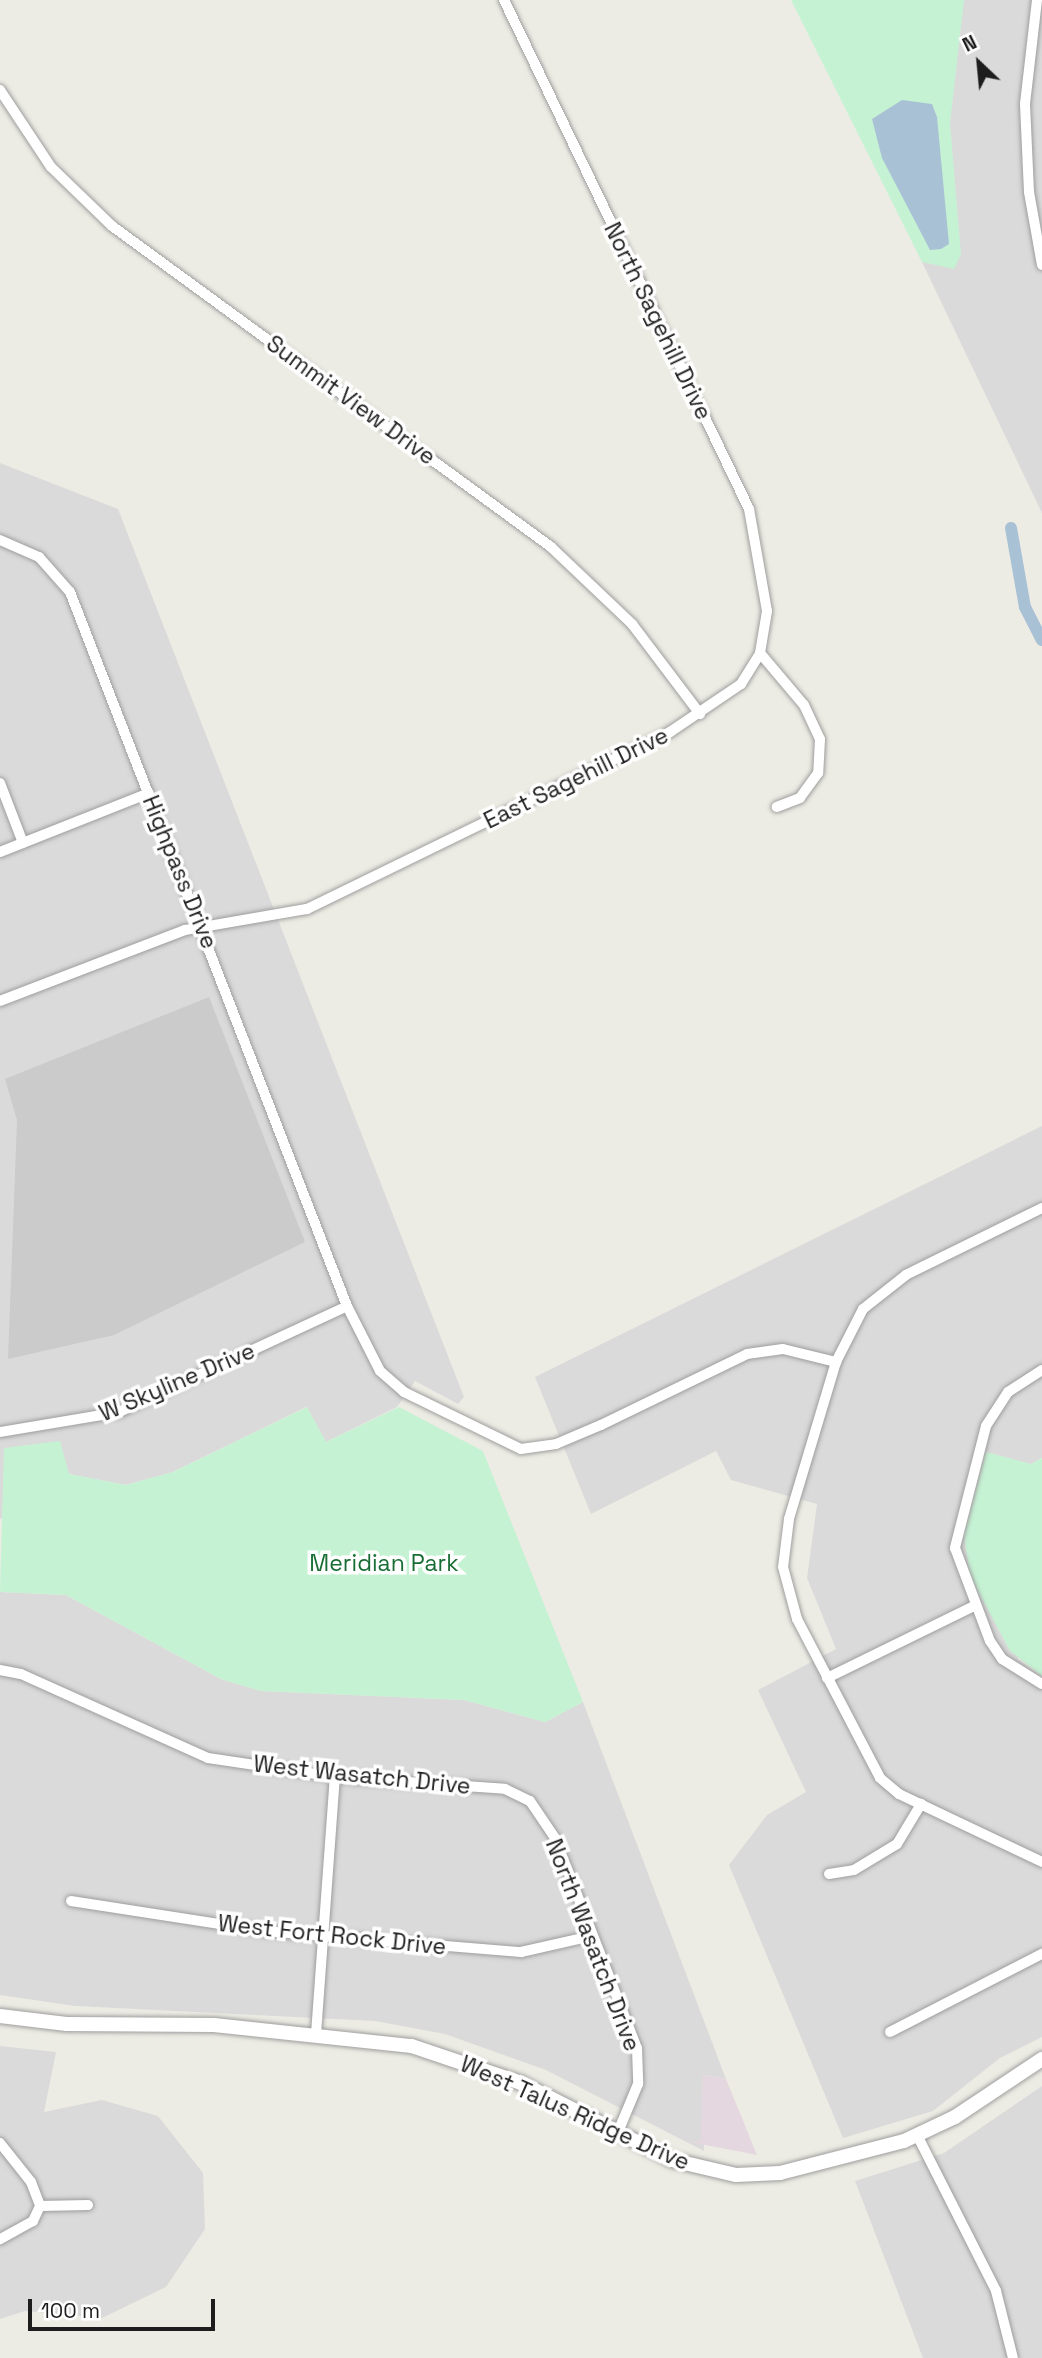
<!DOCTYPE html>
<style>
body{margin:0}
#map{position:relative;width:1042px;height:2358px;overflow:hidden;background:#edece4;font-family:"Space Grotesk",sans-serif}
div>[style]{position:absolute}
.residential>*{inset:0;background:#dbdada}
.industrial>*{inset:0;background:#e5d7df}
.religious>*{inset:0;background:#cbcbcb}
.park>*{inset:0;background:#c6f2d4}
.water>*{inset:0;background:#a9c1d5}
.canal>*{height:12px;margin:-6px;padding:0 6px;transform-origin:6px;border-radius:6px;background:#a9c1d5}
.roads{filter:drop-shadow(0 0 2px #9e9e9e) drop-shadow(0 0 2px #9e9e9e)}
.minor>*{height:10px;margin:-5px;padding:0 5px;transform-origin:5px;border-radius:5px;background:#fff}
.tertiary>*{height:14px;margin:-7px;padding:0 7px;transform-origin:7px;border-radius:7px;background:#fff}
span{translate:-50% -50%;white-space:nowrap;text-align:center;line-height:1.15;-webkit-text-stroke:7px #fff;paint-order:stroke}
.street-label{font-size:23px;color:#1d1d1d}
.park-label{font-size:23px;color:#186d34}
.north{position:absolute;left:944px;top:28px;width:70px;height:70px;-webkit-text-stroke:5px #fff;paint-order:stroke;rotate:334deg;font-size:19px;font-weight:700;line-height:28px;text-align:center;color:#1d1d1d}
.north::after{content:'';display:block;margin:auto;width:24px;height:32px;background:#1d1d1d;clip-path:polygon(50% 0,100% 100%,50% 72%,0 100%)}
.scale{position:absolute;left:28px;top:2299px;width:187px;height:32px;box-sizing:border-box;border:4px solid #1d1d1d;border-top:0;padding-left:9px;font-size:21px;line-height:24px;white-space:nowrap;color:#1d1d1d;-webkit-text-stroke:5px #fff;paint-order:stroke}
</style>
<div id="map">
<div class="residential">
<div style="clip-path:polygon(796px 0,1042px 0,1042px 513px,888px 191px)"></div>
<div style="clip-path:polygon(0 463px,118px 509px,464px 1397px,458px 1404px,415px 1381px,397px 1407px,326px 1442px,306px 1407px,173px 1472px,126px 1485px,69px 1474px,0 1519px)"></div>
<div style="clip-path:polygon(1042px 1126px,1042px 1458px,1031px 1464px,1018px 1659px,1042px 1676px,1042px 2037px,1000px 2058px,933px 2111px,843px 2138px,729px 1865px,767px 1815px,806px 1792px,758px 1690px,836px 1649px,807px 1578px,817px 1504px,731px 1480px,716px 1451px,591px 1514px,535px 1377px)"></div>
<div style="clip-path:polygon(0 1592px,66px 1595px,221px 1679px,261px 1691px,464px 1700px,545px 1722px,583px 1702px,726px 2079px,703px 2075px,704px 2151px,546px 2070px,445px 2034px,375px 2021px,75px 2006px,0 1995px)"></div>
<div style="clip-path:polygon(0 2046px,56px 2052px,44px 2112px,102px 2100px,158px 2116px,203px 2173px,205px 2229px,166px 2287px,102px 2318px,25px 2311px,0 2319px)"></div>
<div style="clip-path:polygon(1042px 2086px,1042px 2358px,923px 2358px,855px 2181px,944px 2153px)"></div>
</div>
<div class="industrial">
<div style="clip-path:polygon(703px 2075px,726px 2079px,757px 2155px,690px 2142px,701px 2141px)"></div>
</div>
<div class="religious">
<div style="clip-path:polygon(209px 997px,305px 1242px,114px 1335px,8px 1359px,17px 1120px,5px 1079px)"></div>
</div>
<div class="park">
<div style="clip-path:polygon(791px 0,964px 0,950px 123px,961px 254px,954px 269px,922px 262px)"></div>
<div style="clip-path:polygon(307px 1407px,326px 1442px,399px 1407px,483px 1451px,583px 1702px,545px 1722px,464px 1700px,261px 1691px,221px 1679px,66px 1595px,0 1592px,4px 1448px,60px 1441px,69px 1474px,126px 1485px,173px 1472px)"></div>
<div style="clip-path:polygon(986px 1452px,1031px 1464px,1042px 1458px,1042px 1676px,1010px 1651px,970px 1576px,964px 1535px)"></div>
</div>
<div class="water">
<div style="clip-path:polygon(902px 100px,932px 104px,937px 117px,949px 244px,941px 249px,930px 250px,882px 158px,872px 119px)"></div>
</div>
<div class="canal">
<div style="left:1011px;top:528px;width:80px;rotate:80deg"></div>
<div style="left:1025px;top:607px;width:37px;rotate:63deg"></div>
</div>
<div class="roads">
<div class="minor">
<div style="left:1037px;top:0;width:105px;rotate:96.6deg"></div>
<div style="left:1025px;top:104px;width:88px;rotate:87.4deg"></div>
<div style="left:1029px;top:192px;width:74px;rotate:79.9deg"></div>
<div style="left:0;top:90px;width:92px;rotate:56.5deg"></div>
<div style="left:51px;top:167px;width:85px;rotate:44deg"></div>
<div style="left:112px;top:226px;width:544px;rotate:36.17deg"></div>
<div style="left:551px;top:547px;width:112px;rotate:43.5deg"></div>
<div style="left:632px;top:624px;width:113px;rotate:52.9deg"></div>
<div style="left:0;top:540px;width:43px;rotate:23.6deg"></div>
<div style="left:39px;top:557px;width:47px;rotate:48.5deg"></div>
<div style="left:70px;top:592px;width:766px;rotate:68.8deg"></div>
<div style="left:347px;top:1306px;width:73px;rotate:63.1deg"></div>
<div style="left:380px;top:1371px;width:32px;rotate:41deg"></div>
<div style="left:404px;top:1392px;width:130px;rotate:26deg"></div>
<div style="left:521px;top:1449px;width:35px;rotate:-8deg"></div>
<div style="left:556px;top:1444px;width:49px;rotate:-22.9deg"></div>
<div style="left:601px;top:1425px;width:162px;rotate:-25.9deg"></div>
<div style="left:747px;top:1354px;width:36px;rotate:-8deg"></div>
<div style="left:783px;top:1349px;width:55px;rotate:13.8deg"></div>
<div style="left:760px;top:653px;width:68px;rotate:49.8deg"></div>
<div style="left:804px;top:705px;width:38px;rotate:65deg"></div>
<div style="left:820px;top:739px;width:34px;rotate:93deg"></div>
<div style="left:818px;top:773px;width:31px;rotate:126deg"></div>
<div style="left:800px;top:798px;width:25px;rotate:159deg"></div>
<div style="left:0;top:783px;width:64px;rotate:69deg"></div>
<div style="left:0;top:852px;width:160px;rotate:-21.6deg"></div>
<div style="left:0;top:1001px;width:198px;rotate:-21deg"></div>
<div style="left:185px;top:930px;width:124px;rotate:-9.8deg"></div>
<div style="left:307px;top:909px;width:404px;rotate:-26deg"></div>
<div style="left:670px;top:732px;width:86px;rotate:-34.1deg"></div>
<div style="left:741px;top:684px;width:36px;rotate:-58deg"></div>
<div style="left:760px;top:653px;width:43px;rotate:-80.5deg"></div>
<div style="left:767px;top:611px;width:104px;rotate:-100deg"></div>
<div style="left:749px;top:509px;width:565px;rotate:-115.7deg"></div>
<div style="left:1042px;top:1208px;width:152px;rotate:153.8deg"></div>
<div style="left:906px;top:1275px;width:55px;rotate:141.7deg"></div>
<div style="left:863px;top:1309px;width:59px;rotate:117deg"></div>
<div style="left:836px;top:1362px;width:164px;rotate:106.7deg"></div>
<div style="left:789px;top:1519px;width:48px;rotate:97.1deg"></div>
<div style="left:783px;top:1567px;width:54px;rotate:74.9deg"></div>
<div style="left:797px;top:1619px;width:179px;rotate:62.4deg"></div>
<div style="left:880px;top:1778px;width:25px;rotate:40deg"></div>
<div style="left:899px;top:1794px;width:158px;rotate:25.4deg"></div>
<div style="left:1042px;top:1370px;width:40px;rotate:147.1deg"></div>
<div style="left:1008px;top:1392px;width:40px;rotate:122.9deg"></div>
<div style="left:986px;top:1426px;width:126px;rotate:104.3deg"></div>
<div style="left:955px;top:1548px;width:99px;rotate:69.4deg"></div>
<div style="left:990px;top:1641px;width:22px;rotate:56deg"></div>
<div style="left:1002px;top:1659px;width:47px;rotate:32deg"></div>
<div style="left:0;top:1432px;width:121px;rotate:-9.5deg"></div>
<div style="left:119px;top:1412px;width:251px;rotate:-24.9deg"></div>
<div style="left:0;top:1670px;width:21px;rotate:11deg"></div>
<div style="left:21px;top:1674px;width:205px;rotate:24.2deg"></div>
<div style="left:208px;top:1758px;width:128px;rotate:8.5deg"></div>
<div style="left:335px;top:1777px;width:170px;rotate:4deg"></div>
<div style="left:505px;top:1789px;width:28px;rotate:26deg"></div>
<div style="left:530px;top:1801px;width:45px;rotate:56deg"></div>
<div style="left:555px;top:1838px;width:225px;rotate:68.7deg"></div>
<div style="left:637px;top:2048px;width:36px;rotate:88deg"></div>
<div style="left:638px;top:2084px;width:52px;rotate:112.6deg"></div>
<div style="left:827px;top:1678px;width:161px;rotate:-26.1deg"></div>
<div style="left:829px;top:1874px;width:25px;rotate:-9deg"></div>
<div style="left:854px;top:1870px;width:50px;rotate:-31.2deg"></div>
<div style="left:897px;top:1844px;width:47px;rotate:-59deg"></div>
<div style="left:71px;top:1901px;width:195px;rotate:8.8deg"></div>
<div style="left:264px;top:1931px;width:258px;rotate:4.7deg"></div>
<div style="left:521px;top:1952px;width:73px;rotate:-12.7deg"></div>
<div style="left:890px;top:2032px;width:171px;rotate:-27.2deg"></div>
<div style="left:316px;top:2034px;width:258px;rotate:-85.8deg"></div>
<div style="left:917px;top:2135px;width:175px;rotate:63.1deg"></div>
<div style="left:996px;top:2291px;width:69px;rotate:75.8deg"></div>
<div style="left:0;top:2143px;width:50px;rotate:51.5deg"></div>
<div style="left:31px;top:2182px;width:26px;rotate:69deg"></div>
<div style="left:40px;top:2206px;width:17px;rotate:115deg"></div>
<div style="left:33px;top:2221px;width:38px;rotate:151deg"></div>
<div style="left:40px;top:2206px;width:48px;rotate:-1.2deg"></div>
</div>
<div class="tertiary">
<div style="left:0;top:2016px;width:67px;rotate:6.8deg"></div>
<div style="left:67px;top:2024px;width:147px;rotate:0.4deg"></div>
<div style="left:214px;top:2025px;width:199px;rotate:6.1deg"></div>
<div style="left:412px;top:2046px;width:115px;rotate:18.7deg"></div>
<div style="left:521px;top:2083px;width:169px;rotate:27deg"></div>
<div style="left:672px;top:2160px;width:66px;rotate:13.2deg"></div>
<div style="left:736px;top:2175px;width:44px;rotate:-2.6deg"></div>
<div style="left:780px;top:2173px;width:128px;rotate:-14.5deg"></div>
<div style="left:904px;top:2141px;width:56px;rotate:-25.2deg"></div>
<div style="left:955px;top:2117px;width:105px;rotate:-33.7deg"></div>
</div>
</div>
<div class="street-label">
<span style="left:658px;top:321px;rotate:64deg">North Sagehill Drive</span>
<span style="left:351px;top:400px;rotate:36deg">Summit View Drive</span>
<span style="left:576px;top:778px;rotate:-26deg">East Sagehill Drive</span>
<span style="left:180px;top:872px;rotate:68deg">Highpass Drive</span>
<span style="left:177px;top:1382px;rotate:-23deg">W Skyline Drive</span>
<span style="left:362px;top:1775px;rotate:6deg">West Wasatch Drive</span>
<span style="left:332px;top:1935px;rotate:6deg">West Fort Rock Drive</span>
<span style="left:593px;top:1945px;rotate:69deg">North Wasatch Drive</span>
<span style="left:575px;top:2113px;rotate:24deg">West Talus Ridge Drive</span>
</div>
<div class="park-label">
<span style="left:384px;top:1563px">Meridian Park</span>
</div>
<div class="north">N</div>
<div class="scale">100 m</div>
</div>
